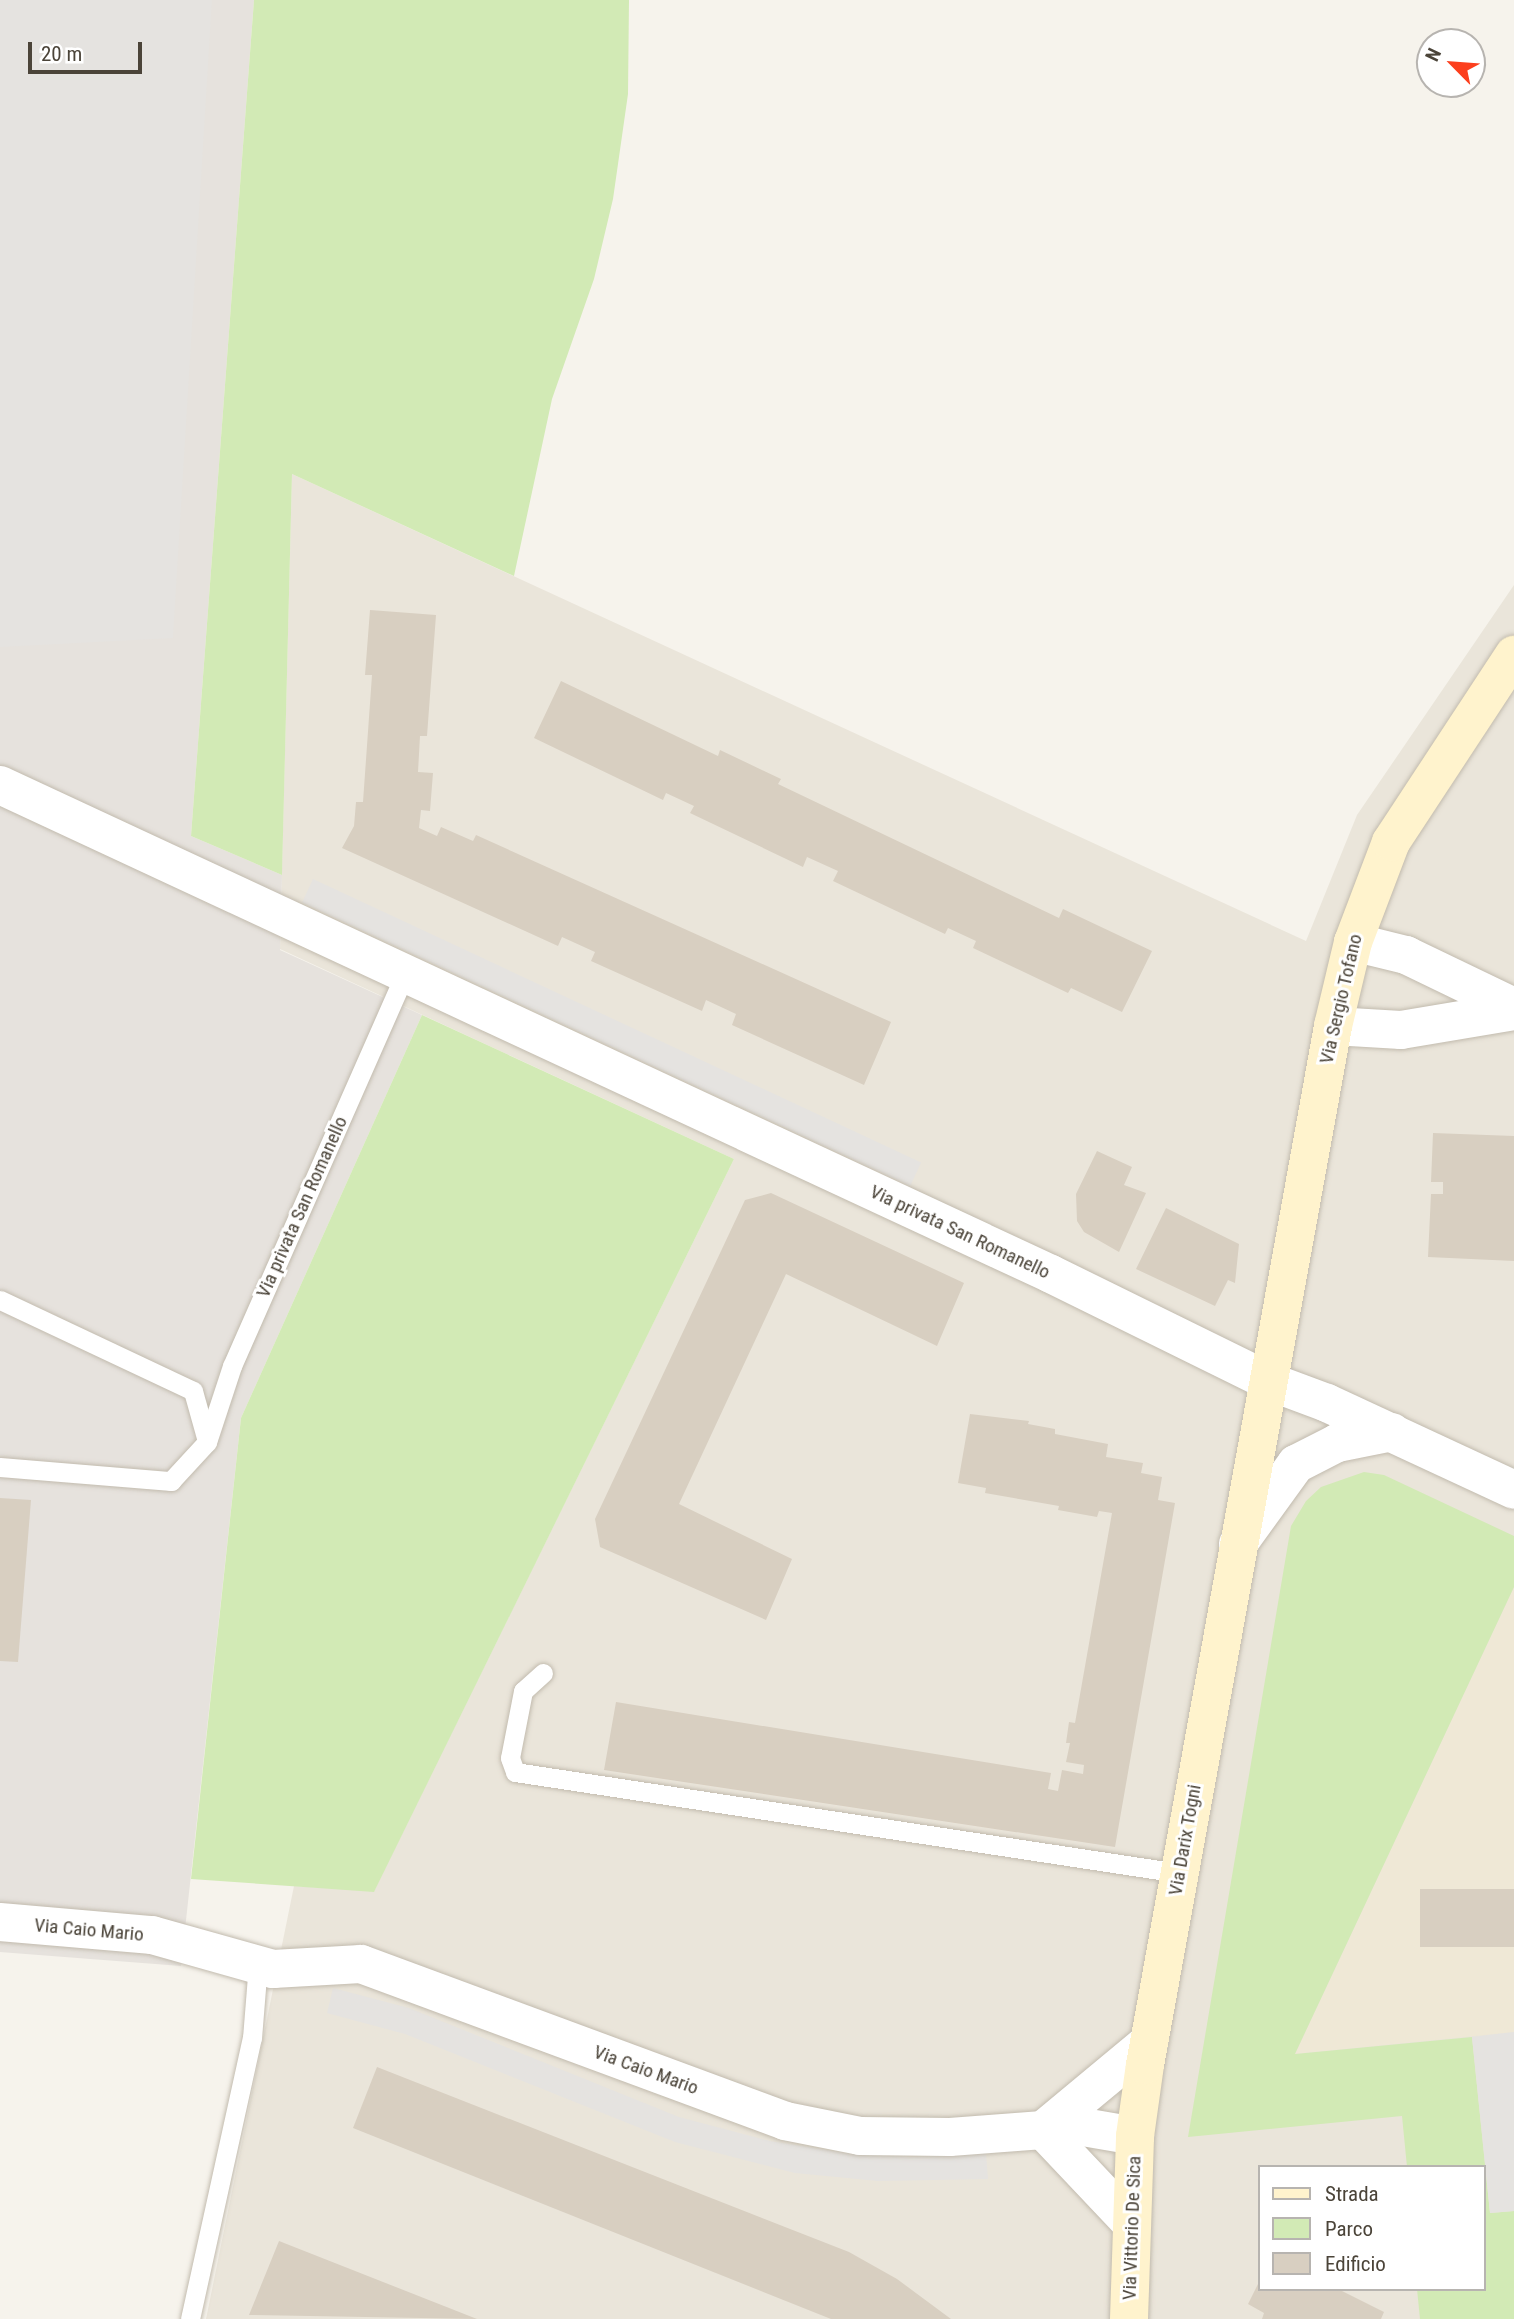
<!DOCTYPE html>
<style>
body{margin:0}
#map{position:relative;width:1514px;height:2319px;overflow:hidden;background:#f6f3ec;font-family:"Roboto Condensed",sans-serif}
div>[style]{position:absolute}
.residential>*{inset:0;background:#eae5da}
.industrial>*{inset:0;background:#e6e2dd}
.education>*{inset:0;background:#efe8d6}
.green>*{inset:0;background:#d2eab5}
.parking>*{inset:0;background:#e5e3e0;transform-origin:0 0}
.building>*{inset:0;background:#d8cfc1;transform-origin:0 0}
.roads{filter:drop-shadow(0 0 2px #c2bbae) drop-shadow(0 0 2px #c2bbae)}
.lane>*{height:19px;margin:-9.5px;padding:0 9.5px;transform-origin:9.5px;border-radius:9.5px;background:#fff}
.street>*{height:38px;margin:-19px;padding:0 19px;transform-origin:19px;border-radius:19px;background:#fff}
.secondary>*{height:38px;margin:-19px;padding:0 19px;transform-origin:19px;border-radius:19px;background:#fff3cd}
span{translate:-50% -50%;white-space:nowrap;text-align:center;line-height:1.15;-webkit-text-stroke:6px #fff;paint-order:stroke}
.street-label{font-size:19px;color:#4b4439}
.legend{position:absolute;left:1258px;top:2165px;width:228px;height:126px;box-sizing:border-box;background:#fff;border:2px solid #b7b4b0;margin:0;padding:9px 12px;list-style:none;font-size:21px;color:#4b4439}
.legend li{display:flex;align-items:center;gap:14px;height:35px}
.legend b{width:35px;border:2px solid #b7b4b0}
.north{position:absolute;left:1416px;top:28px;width:70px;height:70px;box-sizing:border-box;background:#fff;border:2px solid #b7b4b0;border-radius:50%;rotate:295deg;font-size:19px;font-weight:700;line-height:28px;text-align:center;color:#4b4439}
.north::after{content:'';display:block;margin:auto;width:24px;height:32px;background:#fc3f1d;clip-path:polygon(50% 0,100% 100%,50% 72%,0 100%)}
.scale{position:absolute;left:28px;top:42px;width:114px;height:32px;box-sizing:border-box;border:4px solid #4b4439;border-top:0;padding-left:9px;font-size:21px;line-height:24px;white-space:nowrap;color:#4b4439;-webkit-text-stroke:5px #fff;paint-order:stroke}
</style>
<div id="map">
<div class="residential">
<div style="clip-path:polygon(evenodd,292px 474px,1306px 941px,1357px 815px,1514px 585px,1514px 2319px,206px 2319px,294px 1886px,374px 1891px,734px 1159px,280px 949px,292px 474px,1260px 2167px,1484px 2167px,1484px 2289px,1260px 2289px,1260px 2167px)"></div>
</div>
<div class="industrial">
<div style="clip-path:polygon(0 0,254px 0,191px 836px,282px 875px,280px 950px,422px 1015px,241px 1418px,181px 1966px,0 1952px)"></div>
</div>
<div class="education">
<div style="clip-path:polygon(1514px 1587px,1514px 2032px,1295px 2054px)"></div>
</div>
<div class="green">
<div style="clip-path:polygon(254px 0,629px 0,628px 94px,613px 199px,594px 279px,552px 399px,514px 576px,292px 474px,282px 875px,191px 836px)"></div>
<div style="clip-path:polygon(422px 1015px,734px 1159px,374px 1892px,191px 1879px,241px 1418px)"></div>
<div style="clip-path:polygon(1364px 1472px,1384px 1475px,1514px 1536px,1514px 1587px,1295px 2054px,1472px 2037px,1490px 2213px,1514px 2211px,1514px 2319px,1420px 2319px,1417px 2289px,1484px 2289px,1484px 2167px,1407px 2167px,1402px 2116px,1188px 2137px,1291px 1526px,1306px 1501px,1321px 1487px)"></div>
</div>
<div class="parking">
<div style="clip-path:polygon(0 0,212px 0,173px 638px,0 647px)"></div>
<div style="left:313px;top:879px;width:671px;height:26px;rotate:25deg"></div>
<div style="clip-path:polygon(333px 1988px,409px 2008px,679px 2117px,770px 2141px,846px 2153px,911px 2157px,986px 2153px,988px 2179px,878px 2181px,795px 2173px,675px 2142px,405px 2034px,327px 2013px)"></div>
<div style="clip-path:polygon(1514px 2032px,1514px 2211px,1490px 2213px,1472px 2037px)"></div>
</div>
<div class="building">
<div style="clip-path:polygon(370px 610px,436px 615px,427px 736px,420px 736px,418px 772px,433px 773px,430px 811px,421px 810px,419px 828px,437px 836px,441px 827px,473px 841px,476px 835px,891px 1022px,864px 1085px,732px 1025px,736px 1014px,706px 1000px,702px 1011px,591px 961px,595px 952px,562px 937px,558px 946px,342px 848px,354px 826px,356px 802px,363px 802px,372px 675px,365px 675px)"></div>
<div style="clip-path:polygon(561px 681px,718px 756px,720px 750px,781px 779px,778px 784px,1059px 918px,1063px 909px,1152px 951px,1122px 1012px,1071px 988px,1068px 993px,973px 948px,976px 941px,948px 928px,945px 934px,833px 881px,838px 871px,807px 857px,803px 867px,690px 813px,694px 806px,666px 793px,663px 800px,534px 738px)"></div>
<div style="clip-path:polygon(1433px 1133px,1514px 1136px,1514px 1261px,1428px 1257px,1431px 1194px,1443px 1194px,1443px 1182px,1431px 1182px)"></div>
<div style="clip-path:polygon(1097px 1151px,1132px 1167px,1124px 1185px,1146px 1193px,1119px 1252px,1084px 1232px,1077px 1221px,1076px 1194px)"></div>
<div style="clip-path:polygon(771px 1193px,964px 1283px,937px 1346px,786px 1274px,679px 1504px,792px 1559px,766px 1620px,600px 1547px,595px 1519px,745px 1200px)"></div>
<div style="clip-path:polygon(1166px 1208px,1239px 1244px,1235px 1283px,1228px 1280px,1215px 1306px,1136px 1269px)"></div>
<div style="clip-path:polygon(970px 1414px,1029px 1421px,1028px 1424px,1055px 1429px,1055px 1434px,1108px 1444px,1106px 1457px,1143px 1463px,1141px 1473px,1162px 1477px,1158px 1500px,1175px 1503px,1115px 1847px,604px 1770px,616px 1702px,1051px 1773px,1048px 1789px,1058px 1791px,1062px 1770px,1083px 1774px,1084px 1765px,1066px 1762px,1070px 1743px,1066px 1743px,1069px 1722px,1075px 1723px,1112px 1513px,1099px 1511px,1097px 1517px,1058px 1510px,1059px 1506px,985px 1493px,986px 1488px,958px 1483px)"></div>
<div style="clip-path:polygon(0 1498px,31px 1500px,18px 1662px,0 1661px)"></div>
<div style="left:1514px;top:1889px;width:58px;height:94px;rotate:90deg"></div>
<div style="clip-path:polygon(377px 2067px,849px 2252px,897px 2279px,951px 2319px,831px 2319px,353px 2128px)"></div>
<div style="clip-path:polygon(279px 2241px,477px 2319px,249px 2315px)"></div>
<div style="clip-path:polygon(1260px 2280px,1260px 2289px,1338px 2289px,1384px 2312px,1381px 2319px,1262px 2319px,1264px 2313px,1248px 2304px)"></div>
</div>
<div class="roads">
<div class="lane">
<div style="left:0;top:1300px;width:213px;rotate:25.2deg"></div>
<div style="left:193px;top:1391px;width:52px;rotate:74.4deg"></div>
<div style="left:0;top:1467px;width:172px;rotate:4.7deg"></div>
<div style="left:171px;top:1481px;width:53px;rotate:-47.3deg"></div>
<div style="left:207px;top:1442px;width:80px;rotate:-71.8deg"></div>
<div style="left:232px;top:1366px;width:428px;rotate:-66.2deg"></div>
<div style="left:543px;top:1673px;width:27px;rotate:138deg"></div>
<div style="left:523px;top:1691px;width:68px;rotate:101deg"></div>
<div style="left:510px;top:1758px;width:15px;rotate:70deg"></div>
<div style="left:515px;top:1772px;width:672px;rotate:8.65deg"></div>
<div style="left:190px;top:2319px;width:288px;rotate:-77.6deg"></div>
<div style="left:252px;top:2038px;width:74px;rotate:-85.4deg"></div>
</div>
<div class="street">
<div style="left:0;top:785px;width:1159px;rotate:24.95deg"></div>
<div style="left:1051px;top:1274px;width:242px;rotate:26.2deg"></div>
<div style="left:1268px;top:1381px;width:63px;rotate:20.4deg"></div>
<div style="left:1327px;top:1403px;width:206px;rotate:24.9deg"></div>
<div style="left:1353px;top:942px;width:55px;rotate:13.8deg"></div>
<div style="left:1406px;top:955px;width:120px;rotate:25.7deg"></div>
<div style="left:1333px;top:1026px;width:68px;rotate:3.4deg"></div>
<div style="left:1401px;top:1030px;width:115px;rotate:-9.5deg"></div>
<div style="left:1238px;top:1544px;width:99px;rotate:-54.1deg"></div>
<div style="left:1296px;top:1464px;width:46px;rotate:-27.1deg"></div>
<div style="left:1337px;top:1443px;width:56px;rotate:-11.3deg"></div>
<div style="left:0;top:1922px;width:153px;rotate:4.9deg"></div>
<div style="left:152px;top:1935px;width:126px;rotate:15.7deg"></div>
<div style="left:273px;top:1969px;width:88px;rotate:-3.3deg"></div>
<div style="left:361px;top:1964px;width:452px;rotate:20.3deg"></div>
<div style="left:785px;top:2121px;width:76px;rotate:11.3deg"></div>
<div style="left:860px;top:2136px;width:90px;rotate:0.6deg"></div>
<div style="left:950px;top:2137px;width:133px;rotate:-4.3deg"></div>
<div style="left:1083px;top:2127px;width:53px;rotate:9.8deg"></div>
<div style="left:1043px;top:2130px;width:138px;rotate:-39.7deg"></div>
<div style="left:1043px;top:2130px;width:128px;rotate:46.6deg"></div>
</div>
<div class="secondary">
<div style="left:1129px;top:2319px;width:183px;rotate:-88.1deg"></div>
<div style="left:1135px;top:2136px;width:72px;rotate:-82deg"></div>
<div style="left:1145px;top:2065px;width:1056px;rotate:-79.74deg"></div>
<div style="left:1333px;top:1026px;width:86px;rotate:-76.6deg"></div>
<div style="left:1353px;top:942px;width:107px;rotate:-69.2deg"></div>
<div style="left:1391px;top:842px;width:224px;rotate:-56.7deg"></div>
</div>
</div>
<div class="street-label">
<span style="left:1341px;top:999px;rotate:-77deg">Via Sergio Tofano</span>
<span style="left:302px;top:1207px;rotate:-66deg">Via privata San Romanello</span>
<span style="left:960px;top:1232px;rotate:25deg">Via privata San Romanello</span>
<span style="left:1185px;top:1840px;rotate:-80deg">Via Darix Togni</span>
<span style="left:89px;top:1930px;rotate:5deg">Via Caio Mario</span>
<span style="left:646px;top:2070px;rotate:20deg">Via Caio Mario</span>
<span style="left:1132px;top:2228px;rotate:-88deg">Via Vittorio De Sica</span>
</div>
<ul class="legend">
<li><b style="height:9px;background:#fff3cd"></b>Strada</li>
<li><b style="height:19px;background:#d2eab5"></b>Parco</li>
<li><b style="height:19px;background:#d8cfc1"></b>Edificio</li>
</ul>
<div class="north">N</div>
<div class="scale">20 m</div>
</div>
